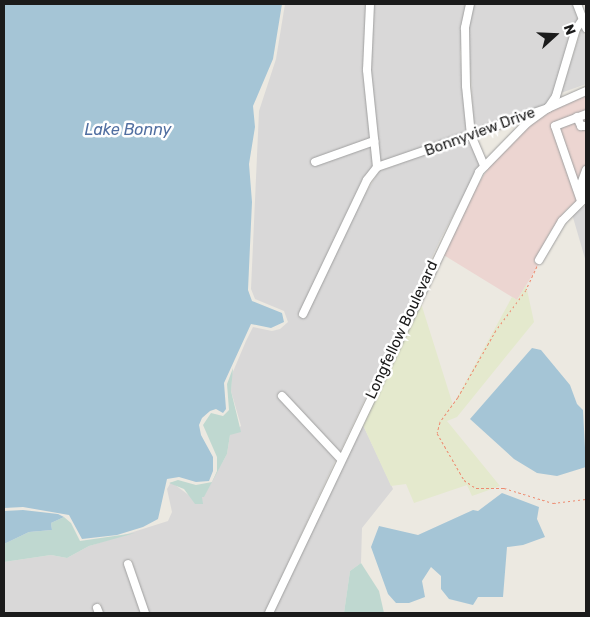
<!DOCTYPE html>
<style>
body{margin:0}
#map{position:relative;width:590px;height:617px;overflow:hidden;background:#ece9e1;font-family:Rubik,sans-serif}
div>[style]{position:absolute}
.residential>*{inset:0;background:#d9d8d8}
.commercial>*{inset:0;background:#ecd5d1}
.farmland>*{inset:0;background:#e4e9cd}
.wetland>*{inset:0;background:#bfd8d0}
.water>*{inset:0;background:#a5c5d6}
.path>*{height:1px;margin-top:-0.5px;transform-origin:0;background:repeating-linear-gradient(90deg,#ed8c71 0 2.5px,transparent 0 5px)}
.roads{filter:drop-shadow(0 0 1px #9f9f9f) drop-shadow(0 0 1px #9f9f9f)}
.minor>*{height:8px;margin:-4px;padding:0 4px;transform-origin:4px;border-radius:4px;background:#fff}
span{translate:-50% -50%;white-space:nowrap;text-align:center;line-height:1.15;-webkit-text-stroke:5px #fff;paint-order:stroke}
.street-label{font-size:15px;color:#1b1b1b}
.water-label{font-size:16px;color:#516fa1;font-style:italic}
.frame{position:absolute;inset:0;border:5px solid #1b1b1b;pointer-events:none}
.north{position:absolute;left:530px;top:10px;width:50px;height:50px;-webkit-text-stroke:4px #fff;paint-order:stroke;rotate:70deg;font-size:14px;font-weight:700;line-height:20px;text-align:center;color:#1b1b1b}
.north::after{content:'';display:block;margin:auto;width:18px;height:22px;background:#1b1b1b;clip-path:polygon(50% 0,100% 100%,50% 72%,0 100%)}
</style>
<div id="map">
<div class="residential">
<div style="clip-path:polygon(285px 4px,366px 4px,363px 71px,373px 167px,363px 178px,298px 316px,305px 318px,359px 204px,379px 171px,468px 139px,480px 165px,441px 238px,340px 452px,283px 391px,277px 396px,336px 459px,265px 613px,149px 613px,131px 559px,124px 562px,141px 613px,103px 613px,100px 603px,93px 606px,95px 613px,4px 613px,4px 562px,51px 555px,67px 558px,89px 546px,168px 521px,172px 512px,167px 489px,171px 482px,190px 496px,204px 496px,227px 454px,230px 435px,241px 426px,231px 391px,232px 374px,246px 341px,253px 327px,272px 331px,280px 329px,288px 322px,284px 311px,255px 299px,251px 289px,259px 111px,276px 59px)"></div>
<div style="clip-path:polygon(374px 4px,466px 4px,460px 53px,467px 132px,380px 164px,371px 70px)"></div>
<div style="clip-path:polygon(474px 4px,573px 4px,578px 19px,572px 28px,553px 95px,546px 105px,474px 130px,468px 29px)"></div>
<div style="clip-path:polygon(582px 27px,586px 39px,586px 84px,561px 93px)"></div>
<div style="clip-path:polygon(586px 205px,586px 262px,572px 214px)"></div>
<div style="clip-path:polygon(362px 423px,393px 489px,362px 528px,361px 563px,350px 571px,344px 613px,273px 613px)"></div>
</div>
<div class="commercial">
<div style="clip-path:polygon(586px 95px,586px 193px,566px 210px,550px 232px,534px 262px,539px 264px,517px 300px,442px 254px,471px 196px,493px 160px,529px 125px,550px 111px)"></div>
</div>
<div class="farmland">
<div style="clip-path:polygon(526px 285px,534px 322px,457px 417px,447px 421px,500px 486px,472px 496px,467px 485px,414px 503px,406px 484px,391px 486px,362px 423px,420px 300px,453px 405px,512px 297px,517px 300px)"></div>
</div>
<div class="wetland">
<div style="clip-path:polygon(233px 368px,231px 391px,241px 432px,230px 435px,227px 454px,204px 497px,202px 497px,203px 504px,195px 504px,184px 489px,169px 483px,178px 480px,196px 485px,212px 482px,217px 471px,217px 457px,203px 425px,211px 413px,223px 416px,229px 410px,227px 384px)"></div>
<div style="clip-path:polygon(64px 517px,71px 523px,80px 541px,135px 533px,89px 546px,67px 558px,51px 555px,4px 562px,4px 544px,29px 532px,52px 530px,51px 523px)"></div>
<div style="clip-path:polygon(361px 563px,379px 591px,384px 613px,344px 613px,350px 571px)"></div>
</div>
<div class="water">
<div style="clip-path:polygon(4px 4px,282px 4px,273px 59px,253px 106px,255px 127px,249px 164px,252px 202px,248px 290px,252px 301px,282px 313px,284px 322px,271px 328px,251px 324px,224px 383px,226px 409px,223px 413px,216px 409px,210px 411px,202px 418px,199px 425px,201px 435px,213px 457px,213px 471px,209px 481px,196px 482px,179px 477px,167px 479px,158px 519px,143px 527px,117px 535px,82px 539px,69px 515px,23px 507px,4px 508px)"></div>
<div style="clip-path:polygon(532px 348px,541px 350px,570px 385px,577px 404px,583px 410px,586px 467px,557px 476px,537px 473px,514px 459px,470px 419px)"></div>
<div style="clip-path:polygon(502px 493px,539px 507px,537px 519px,545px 537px,523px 545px,507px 547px,503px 597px,478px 597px,473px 605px,449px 599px,441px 589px,441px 576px,431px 567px,422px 581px,425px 597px,409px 603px,396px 603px,388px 594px,371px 547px,379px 526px,418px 535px,473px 510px,478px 511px)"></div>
<div style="clip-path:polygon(23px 510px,58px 514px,64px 517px,51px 523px,52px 530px,29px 532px,4px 544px,4px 511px)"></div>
</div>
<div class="path">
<div style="left:537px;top:266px;width:26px;rotate:115deg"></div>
<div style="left:526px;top:290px;width:50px;rotate:126.9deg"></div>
<div style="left:496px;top:330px;width:77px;rotate:119.6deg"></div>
<div style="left:458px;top:397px;width:31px;rotate:126deg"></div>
<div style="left:440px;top:422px;width:11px;rotate:105deg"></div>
<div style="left:437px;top:433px;width:54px;rotate:60.1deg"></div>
<div style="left:464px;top:480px;width:14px;rotate:34deg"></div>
<div style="left:476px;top:488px;width:28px"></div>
<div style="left:504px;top:488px;width:51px;rotate:17deg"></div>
<div style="left:553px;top:503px;width:33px;rotate:-7deg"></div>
</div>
<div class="roads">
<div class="minor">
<div style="left:470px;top:4px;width:25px;rotate:102deg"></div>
<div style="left:465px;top:28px;width:58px;rotate:89deg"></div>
<div style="left:466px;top:86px;width:49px;rotate:84.2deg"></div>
<div style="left:471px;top:135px;width:34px;rotate:67deg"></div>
<div style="left:577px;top:4px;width:26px;rotate:69deg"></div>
<div style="left:577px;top:117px;width:10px;rotate:66deg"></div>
<div style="left:581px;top:126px;width:5px"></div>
<div style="left:315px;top:162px;width:63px;rotate:-19.6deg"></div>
<div style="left:377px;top:167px;width:181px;rotate:-19deg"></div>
<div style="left:548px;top:108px;width:14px;rotate:-56deg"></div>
<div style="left:556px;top:96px;width:70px;rotate:-73.4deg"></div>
<div style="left:576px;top:29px;width:12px;rotate:-55deg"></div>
<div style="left:583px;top:192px;width:8px;rotate:-104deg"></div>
<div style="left:581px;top:184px;width:15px;rotate:-70deg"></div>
<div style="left:581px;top:201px;width:79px;rotate:-109.1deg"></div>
<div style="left:555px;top:126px;width:33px;rotate:-21deg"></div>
<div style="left:539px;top:260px;width:45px;rotate:-59.5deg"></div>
<div style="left:562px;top:221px;width:34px;rotate:-45deg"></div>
<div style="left:303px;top:314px;width:148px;rotate:-64.5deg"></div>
<div style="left:367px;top:180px;width:16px;rotate:-52deg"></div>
<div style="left:377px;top:167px;width:98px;rotate:-95.9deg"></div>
<div style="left:367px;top:70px;width:66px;rotate:-87.4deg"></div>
<div style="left:282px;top:396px;width:86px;rotate:46.9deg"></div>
<div style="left:128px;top:564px;width:52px;rotate:70.9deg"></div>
<div style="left:97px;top:608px;width:5px;rotate:68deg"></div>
<div style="left:269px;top:613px;width:488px;rotate:-64.5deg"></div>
<div style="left:479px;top:172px;width:69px;rotate:-45.6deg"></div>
<div style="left:527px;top:123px;width:26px;rotate:-36deg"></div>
<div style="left:548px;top:108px;width:42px;rotate:-24.1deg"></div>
</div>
</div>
<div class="street-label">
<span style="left:480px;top:132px;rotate:-20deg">Bonnyview Drive</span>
<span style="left:402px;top:330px;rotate:-65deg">Longfellow Boulevard</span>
</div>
<div class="water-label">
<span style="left:128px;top:130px">Lake Bonny</span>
</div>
<div class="frame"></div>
<div class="north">N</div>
</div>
